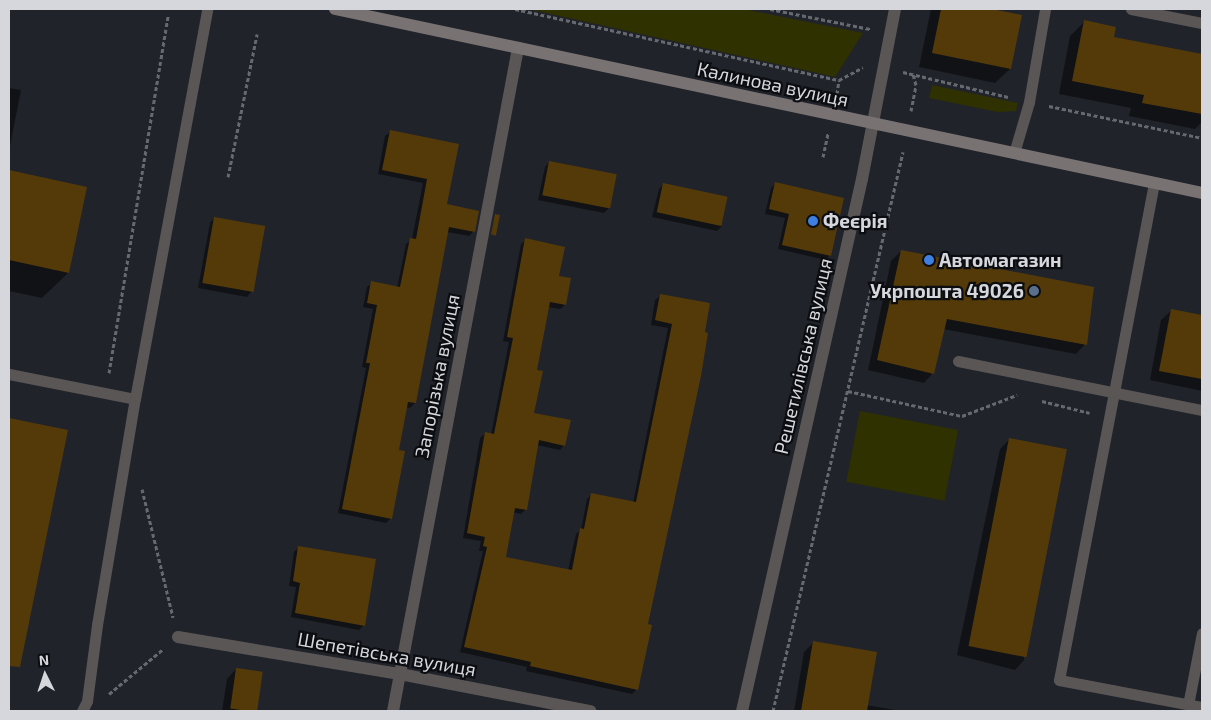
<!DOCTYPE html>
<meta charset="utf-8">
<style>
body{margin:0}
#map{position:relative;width:1211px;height:720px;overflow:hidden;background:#20232a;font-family:"Exo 2",sans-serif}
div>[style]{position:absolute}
.green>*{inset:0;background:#2f3100;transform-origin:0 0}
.shadow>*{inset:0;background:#0007}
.building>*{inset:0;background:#553a09;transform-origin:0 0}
.path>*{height:3px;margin-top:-1.5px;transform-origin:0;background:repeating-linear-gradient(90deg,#676970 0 4px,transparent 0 6.5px)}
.lane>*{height:11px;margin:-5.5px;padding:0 5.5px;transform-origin:5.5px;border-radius:5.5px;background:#5a5656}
.street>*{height:12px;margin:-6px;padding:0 6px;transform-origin:6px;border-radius:6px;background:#5a5656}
.secondary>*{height:12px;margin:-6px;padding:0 6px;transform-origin:6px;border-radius:6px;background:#797272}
.dots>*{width:14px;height:14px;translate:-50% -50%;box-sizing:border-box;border:2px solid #0b0d10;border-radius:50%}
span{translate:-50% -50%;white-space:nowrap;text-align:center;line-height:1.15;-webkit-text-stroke:4.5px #0b0d10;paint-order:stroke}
.street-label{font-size:19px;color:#d5d7dc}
.poi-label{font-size:19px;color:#d5d7dc;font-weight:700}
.left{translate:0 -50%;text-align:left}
.right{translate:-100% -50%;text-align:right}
.frame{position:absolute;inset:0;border:10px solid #d5d7dc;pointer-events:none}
.north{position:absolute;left:20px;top:650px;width:50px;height:50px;-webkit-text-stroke:4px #0b0d10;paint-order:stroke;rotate:356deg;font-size:14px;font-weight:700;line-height:20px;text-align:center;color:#d5d7dc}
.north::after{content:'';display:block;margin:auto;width:18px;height:22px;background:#d5d7dc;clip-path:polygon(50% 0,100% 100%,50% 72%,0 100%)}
</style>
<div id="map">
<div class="green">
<div style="clip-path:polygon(528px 9px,743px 9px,863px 33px,835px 77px)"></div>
<div style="clip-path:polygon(932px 85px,1018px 103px,1016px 111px,998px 112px,929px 98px)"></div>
<div style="left:860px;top:411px;width:100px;height:72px;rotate:11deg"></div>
</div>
<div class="shadow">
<div style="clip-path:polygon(931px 9px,993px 9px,1021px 16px,1010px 69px,995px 83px,919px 67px)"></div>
<div style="clip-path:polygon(1084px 22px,1113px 38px,1202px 55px,1202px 122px,1195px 129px,1129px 116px,1131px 108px,1059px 94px,1070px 36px)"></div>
<div style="clip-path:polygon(9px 88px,21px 90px,9px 151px)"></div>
<div style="clip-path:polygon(390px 132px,458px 145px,446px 205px,474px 231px,469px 236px,447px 232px,415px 403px,410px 408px,405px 407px,397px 451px,391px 518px,386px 523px,338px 513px,366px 368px,362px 367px,373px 309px,363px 307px,367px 287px,372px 283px,397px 288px,406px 244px,412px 239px,423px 183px,378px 174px,385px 136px)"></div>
<div style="clip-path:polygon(549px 162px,609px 208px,604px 213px,538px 200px,545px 167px)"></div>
<div style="clip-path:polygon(9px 172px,86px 188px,68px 273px,42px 298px,9px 291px)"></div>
<div style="clip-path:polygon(775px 184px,830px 255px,826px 260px,778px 249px,785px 218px,765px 214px,771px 188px)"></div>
<div style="clip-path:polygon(663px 185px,722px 226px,717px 231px,652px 217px,659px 189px)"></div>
<div style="clip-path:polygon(214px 218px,251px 292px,247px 297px,198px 288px,210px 223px)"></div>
<div style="clip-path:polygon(526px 240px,557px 277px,565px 305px,560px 309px,547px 307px,536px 371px,533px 414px,564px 445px,560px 450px,537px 445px,526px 509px,521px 514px,513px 512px,505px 558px,568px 570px,576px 534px,581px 530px,587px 499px,592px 494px,633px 503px,668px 328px,651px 325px,655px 300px,660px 296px,704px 333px,646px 625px,636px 690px,632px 694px,526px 671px,527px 667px,460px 652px,483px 551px,479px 551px,481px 541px,463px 538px,480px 438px,485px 434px,491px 435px,509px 342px,503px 341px,521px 244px)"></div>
<div style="clip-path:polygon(901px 251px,1085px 344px,1076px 354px,943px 329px,933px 373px,924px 383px,868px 370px,891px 261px)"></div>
<div style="clip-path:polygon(1171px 311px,1202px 317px,1202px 391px,1150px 380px,1161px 320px)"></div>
<div style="clip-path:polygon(9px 419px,66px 431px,13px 645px,9px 644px)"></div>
<div style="clip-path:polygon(1010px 439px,1024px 660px,1015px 670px,957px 655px,1000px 449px)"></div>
<div style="clip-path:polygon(299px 547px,364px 625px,359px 630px,291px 617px,296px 587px,289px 586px,294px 552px)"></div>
<div style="clip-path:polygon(814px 642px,866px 705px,901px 711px,794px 711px,804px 652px)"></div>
<div style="clip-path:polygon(236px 669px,261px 673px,256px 711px,222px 711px,227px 679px)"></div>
</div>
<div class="building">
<div style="clip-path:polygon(941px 9px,992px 9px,1022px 15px,1011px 69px,932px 53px)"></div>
<div style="clip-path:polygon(1084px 20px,1116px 27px,1114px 37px,1202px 54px,1202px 114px,1142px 103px,1144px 95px,1072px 81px)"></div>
<div style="clip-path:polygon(390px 130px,459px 144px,447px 204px,479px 211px,475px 232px,449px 227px,416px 403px,408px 402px,399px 450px,405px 451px,392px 519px,342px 509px,370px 363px,366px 363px,377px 305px,367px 303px,371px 281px,400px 287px,410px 238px,416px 239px,427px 179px,382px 170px)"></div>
<div style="left:549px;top:161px;width:69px;height:35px;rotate:11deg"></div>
<div style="clip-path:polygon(9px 170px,87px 187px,69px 273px,9px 260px)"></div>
<div style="clip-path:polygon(775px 182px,844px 198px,831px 256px,782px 245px,789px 214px,769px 209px)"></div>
<div style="left:663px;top:183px;width:66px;height:30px;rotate:12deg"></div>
<div style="left:495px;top:214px;width:5px;height:21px;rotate:11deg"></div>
<div style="left:214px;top:217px;width:52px;height:67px;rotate:10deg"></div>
<div style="clip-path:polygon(525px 238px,565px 247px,559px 276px,571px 278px,566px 305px,550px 302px,537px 370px,543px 371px,534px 413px,571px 420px,565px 446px,539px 440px,527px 510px,515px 508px,506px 557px,572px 570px,580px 528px,584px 529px,591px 493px,636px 502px,672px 324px,655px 320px,660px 294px,710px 303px,705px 332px,708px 333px,701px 376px,648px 624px,652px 625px,638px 690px,530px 666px,531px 662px,464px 647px,487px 547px,483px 546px,485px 537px,467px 533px,485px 432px,494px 434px,513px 338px,507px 337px)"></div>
<div style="clip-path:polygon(901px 250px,1094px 287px,1087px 345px,947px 319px,934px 374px,877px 360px)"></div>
<div style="clip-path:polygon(1171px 309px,1202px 315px,1202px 379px,1159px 371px)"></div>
<div style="clip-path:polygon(9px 418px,68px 430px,20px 667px,9px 666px)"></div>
<div style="left:1009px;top:438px;width:59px;height:212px;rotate:11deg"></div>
<div style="clip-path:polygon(298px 546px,376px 559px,365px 626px,295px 613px,300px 583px,293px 581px)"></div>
<div style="clip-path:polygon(813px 641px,877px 652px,867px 711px,801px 711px)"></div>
<div style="left:236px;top:668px;width:27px;height:41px;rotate:8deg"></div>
</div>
<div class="path">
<div style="left:515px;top:9px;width:332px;rotate:12.4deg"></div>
<div style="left:770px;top:9px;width:102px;rotate:11.3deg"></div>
<div style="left:903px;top:72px;width:108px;rotate:13.4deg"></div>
<div style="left:837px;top:94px;width:14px;rotate:-82deg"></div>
<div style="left:839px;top:80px;width:27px;rotate:-28deg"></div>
<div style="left:1049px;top:106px;width:156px;rotate:11.8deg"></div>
<div style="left:911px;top:111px;width:26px;rotate:-79deg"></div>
<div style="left:916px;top:85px;width:11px;rotate:-105deg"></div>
<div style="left:823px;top:157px;width:24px;rotate:-78deg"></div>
<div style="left:228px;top:177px;width:146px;rotate:-78.5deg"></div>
<div style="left:109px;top:373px;width:362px;rotate:-80.6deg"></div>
<div style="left:848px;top:391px;width:117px;rotate:12.4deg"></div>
<div style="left:962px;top:416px;width:59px;rotate:-20.9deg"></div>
<div style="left:1042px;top:401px;width:49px;rotate:14deg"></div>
<div style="left:142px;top:489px;width:132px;rotate:76.4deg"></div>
<div style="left:109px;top:694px;width:69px;rotate:-39.7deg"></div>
<div style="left:773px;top:711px;width:574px;rotate:-76.91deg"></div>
</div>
<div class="lane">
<div style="left:1131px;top:9px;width:72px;rotate:11.2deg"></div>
<div style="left:1014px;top:153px;width:53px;rotate:-73.6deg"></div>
<div style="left:1029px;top:102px;width:94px;rotate:-80.2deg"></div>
<div style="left:1154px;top:183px;width:506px;rotate:100.82deg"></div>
<div style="left:1059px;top:680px;width:146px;rotate:10.7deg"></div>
<div style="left:958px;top:361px;width:249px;rotate:11.4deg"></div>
<div style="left:9px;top:374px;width:128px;rotate:11.2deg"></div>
<div style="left:1188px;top:705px;width:73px;rotate:-79deg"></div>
<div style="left:82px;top:711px;width:11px;rotate:-63deg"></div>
<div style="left:87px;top:701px;width:77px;rotate:-82.5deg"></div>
<div style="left:97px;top:625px;width:229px;rotate:-80.5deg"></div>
<div style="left:135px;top:399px;width:397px;rotate:-79.5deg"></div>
</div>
<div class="street">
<div style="left:178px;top:637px;width:225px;rotate:9.5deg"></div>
<div style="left:400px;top:674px;width:194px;rotate:11deg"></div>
<div style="left:393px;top:711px;width:675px;rotate:-79.32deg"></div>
<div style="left:742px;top:711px;width:545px;rotate:-77.29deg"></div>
<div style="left:862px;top:179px;width:173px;rotate:-79deg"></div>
</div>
<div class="secondary">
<div style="left:335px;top:9px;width:886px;rotate:11.98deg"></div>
</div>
<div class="dots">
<div style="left:813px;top:221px;background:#3f7fe0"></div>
<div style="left:929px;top:260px;background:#3f7fe0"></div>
<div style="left:1034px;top:291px;background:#5c6f8a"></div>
</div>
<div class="street-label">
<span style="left:773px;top:84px;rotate:12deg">Калинова вулиця</span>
<span style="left:803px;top:356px;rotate:-77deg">Решетилівська вулиця</span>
<span style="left:437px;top:376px;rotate:-79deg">Запорізька вулиця</span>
<span style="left:387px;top:654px;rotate:10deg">Шепетівська вулиця</span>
</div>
<div class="poi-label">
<span class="left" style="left:823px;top:221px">Феєрія</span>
<span class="left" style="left:939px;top:260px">Автомагазин</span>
<span class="right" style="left:1024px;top:291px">Укрпошта 49026</span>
</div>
<div class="frame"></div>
<div class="north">N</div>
</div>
